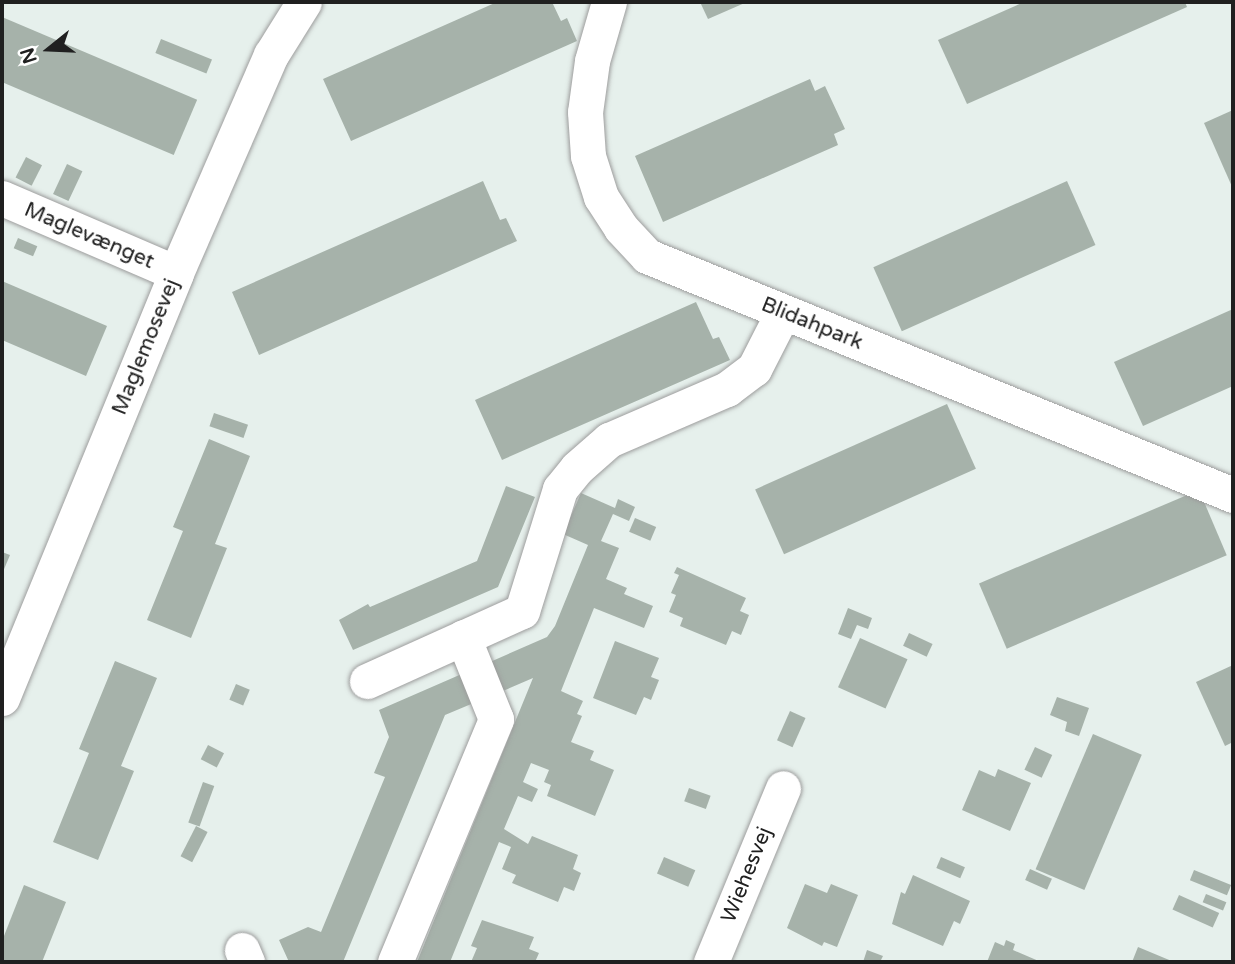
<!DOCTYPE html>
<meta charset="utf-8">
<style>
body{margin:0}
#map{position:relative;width:1235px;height:964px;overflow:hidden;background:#e6f0ec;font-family:"Varela Round",sans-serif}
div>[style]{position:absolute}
.building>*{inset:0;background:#a6b2aa;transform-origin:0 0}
.roads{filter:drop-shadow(0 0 2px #9d9d9d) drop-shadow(0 0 2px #9d9d9d)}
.minor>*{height:35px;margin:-17.5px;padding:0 17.5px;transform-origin:17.5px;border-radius:17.5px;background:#fff}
span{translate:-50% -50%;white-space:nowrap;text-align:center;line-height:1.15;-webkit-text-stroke:5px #fff;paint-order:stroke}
.street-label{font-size:21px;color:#202020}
.frame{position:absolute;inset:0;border:4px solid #202020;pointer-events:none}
.north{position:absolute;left:14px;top:14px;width:70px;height:70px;-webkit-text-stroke:5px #fff;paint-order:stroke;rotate:252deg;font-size:19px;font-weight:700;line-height:28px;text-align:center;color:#202020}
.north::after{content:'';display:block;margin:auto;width:24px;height:32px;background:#202020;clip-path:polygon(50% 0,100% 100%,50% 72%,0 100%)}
</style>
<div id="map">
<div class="building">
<div style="clip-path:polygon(497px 2px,552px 2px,561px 21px,567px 18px,577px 41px,351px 141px,323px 79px)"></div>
<div style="clip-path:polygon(700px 2px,747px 2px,708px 19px)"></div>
<div style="clip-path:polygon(1024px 2px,1185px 2px,1187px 7px,967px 104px,938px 40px)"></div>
<div style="left:2px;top:17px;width:212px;height:60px;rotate:23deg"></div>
<div style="left:161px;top:39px;width:55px;height:15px;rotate:22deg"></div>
<div style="clip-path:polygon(810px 79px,815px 91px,825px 86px,845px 129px,834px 134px,838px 145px,663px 222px,635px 156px)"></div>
<div style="clip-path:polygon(1233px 110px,1233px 189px,1204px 123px)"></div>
<div style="left:26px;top:157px;width:18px;height:23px;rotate:27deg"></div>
<div style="left:67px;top:164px;width:17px;height:33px;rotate:25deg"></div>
<div style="clip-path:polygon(483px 181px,500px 220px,506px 218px,517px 241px,259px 355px,232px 292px)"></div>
<div style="left:1067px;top:181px;width:70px;height:212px;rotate:66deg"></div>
<div style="left:18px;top:238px;width:21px;height:11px;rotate:23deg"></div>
<div style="clip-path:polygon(2px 281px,107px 326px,86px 376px,2px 340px)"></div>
<div style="clip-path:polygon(696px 302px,713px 339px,719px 337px,730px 360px,502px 460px,475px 400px)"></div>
<div style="clip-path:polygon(1233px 309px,1233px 386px,1143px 426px,1114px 362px)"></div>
<div style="left:947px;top:404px;width:71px;height:210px;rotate:66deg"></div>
<div style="left:214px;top:413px;width:36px;height:14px;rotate:19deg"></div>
<div style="clip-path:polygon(209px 439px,250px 456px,215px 544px,227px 548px,191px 638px,147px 620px,183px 531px,173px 527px)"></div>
<div style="clip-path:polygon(506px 486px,535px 497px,498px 587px,353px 650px,339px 620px,368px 604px,370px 607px,477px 561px)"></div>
<div style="left:1199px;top:490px;width:71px;height:239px;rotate:67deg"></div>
<div style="clip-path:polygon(581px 493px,615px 508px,618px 499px,635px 507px,629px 521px,613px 514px,601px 541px,619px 548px,606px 579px,627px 588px,624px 594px,653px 606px,644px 628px,594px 608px,561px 691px,583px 701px,577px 714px,582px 716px,571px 742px,594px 751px,590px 760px,614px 770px,595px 816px,547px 796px,551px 785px,544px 782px,549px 770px,531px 763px,523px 782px,538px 789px,532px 802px,518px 796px,504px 829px,528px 844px,532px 836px,578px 855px,573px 869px,581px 873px,574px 891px,564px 887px,558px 902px,512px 883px,516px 875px,502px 869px,511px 847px,499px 842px,450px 962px,417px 962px,533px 678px,503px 691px,490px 662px,547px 637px,555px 626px,588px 545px,563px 534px)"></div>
<div style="left:635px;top:518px;width:23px;height:15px;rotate:23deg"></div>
<div style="clip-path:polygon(2px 552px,10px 555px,2px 574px)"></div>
<div style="clip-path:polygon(677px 567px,746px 598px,740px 611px,749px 615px,741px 635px,732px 631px,726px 645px,680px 626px,683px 618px,669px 612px,676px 595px,671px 593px,679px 575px,674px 573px)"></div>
<div style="clip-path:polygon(848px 608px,872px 618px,868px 629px,857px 625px,851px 639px,838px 634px)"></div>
<div style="left:909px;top:633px;width:26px;height:14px;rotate:25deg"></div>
<div style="left:860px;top:638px;width:52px;height:54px;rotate:24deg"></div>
<div style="clip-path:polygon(615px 641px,659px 658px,651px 677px,659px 680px,651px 700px,644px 697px,636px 715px,593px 698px)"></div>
<div style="clip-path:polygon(115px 661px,157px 678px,121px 766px,134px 771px,98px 860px,53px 842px,89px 753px,79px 749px)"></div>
<div style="clip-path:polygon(1233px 665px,1233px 742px,1225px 746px,1196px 682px)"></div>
<div style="clip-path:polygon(464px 673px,476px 702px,445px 715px,343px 962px,289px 962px,279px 940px,308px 927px,321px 932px,385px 777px,374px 773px,389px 737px,379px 710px)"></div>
<div style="left:236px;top:684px;width:15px;height:17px;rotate:23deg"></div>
<div style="clip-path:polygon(1057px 697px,1089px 708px,1079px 736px,1065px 731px,1067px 722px,1050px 715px)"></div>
<div style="left:790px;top:711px;width:17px;height:32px;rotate:24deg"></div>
<div style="left:1093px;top:734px;width:53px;height:147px;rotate:23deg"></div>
<div style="left:208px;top:745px;width:18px;height:16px;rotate:27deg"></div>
<div style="left:1035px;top:747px;width:19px;height:25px;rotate:25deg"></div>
<div style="clip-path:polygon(998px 769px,1031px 783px,1010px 831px,962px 810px,979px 770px,995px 777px)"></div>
<div style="left:203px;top:782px;width:12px;height:43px;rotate:20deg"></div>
<div style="left:689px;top:788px;width:23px;height:14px;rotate:20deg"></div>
<div style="left:196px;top:826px;width:13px;height:34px;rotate:27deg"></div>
<div style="left:664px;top:857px;width:34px;height:18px;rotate:23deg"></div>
<div style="left:941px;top:857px;width:26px;height:12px;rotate:23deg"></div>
<div style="left:1030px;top:869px;width:24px;height:12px;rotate:24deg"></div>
<div style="left:1194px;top:870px;width:40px;height:11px;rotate:22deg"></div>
<div style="clip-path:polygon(913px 875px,970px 901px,960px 924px,954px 921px,943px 946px,892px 924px,901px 892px,905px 894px)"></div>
<div style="clip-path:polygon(805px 884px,827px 893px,831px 884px,858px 895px,837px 947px,824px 942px,822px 946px,787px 928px)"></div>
<div style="clip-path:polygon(24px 885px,66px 902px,42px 962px,2px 962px,2px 941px)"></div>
<div style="left:1206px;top:894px;width:22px;height:9px;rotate:22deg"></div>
<div style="left:1179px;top:895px;width:44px;height:16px;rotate:24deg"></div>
<div style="clip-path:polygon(482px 920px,534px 937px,529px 949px,539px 953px,535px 962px,471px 962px,477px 948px,471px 946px)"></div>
<div style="clip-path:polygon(1006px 940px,1015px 944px,1013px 950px,1041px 962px,987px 962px,995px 942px,1004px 946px)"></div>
<div style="clip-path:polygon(1138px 947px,1174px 962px,1132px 962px)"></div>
<div style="clip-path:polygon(867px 950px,883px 956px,880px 962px,863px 962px)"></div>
</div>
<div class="roads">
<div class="minor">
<div style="left:609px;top:2px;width:61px;rotate:106.1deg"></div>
<div style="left:592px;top:61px;width:51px;rotate:97.8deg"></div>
<div style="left:585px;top:112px;width:44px;rotate:86.1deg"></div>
<div style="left:588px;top:156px;width:43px;rotate:72.4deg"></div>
<div style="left:601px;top:197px;width:37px;rotate:57deg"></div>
<div style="left:621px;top:228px;width:38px;rotate:47deg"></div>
<div style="left:647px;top:256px;width:633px;rotate:22.19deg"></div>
<div style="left:2px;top:198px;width:189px;rotate:23.3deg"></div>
<div style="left:367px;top:681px;width:170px;rotate:-24.3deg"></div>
<div style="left:522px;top:611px;width:128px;rotate:-72.7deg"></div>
<div style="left:560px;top:489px;width:27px;rotate:-51deg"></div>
<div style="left:577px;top:468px;width:43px;rotate:-41.2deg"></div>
<div style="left:609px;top:440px;width:129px;rotate:-23.4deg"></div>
<div style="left:727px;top:389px;width:34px;rotate:-37deg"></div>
<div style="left:754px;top:369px;width:64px;rotate:-63deg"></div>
<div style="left:2px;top:698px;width:459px;rotate:-67.7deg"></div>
<div style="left:176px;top:273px;width:238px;rotate:-66.5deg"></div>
<div style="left:271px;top:55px;width:62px;rotate:-58.1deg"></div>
<div style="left:242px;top:950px;width:13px;rotate:67deg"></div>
<div style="left:395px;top:962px;width:263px;rotate:-67.4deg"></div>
<div style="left:496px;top:719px;width:88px;rotate:-111.9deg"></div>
<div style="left:711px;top:962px;width:188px;rotate:-67.5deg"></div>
</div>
</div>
<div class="street-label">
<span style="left:89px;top:236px;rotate:23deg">Maglevænget</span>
<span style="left:812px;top:324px;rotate:22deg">Blidahpark</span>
<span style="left:146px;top:347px;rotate:-68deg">Maglemosevej</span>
<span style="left:747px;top:875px;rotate:-68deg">Wiehesvej</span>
</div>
<div class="frame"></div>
<div class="north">N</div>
</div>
